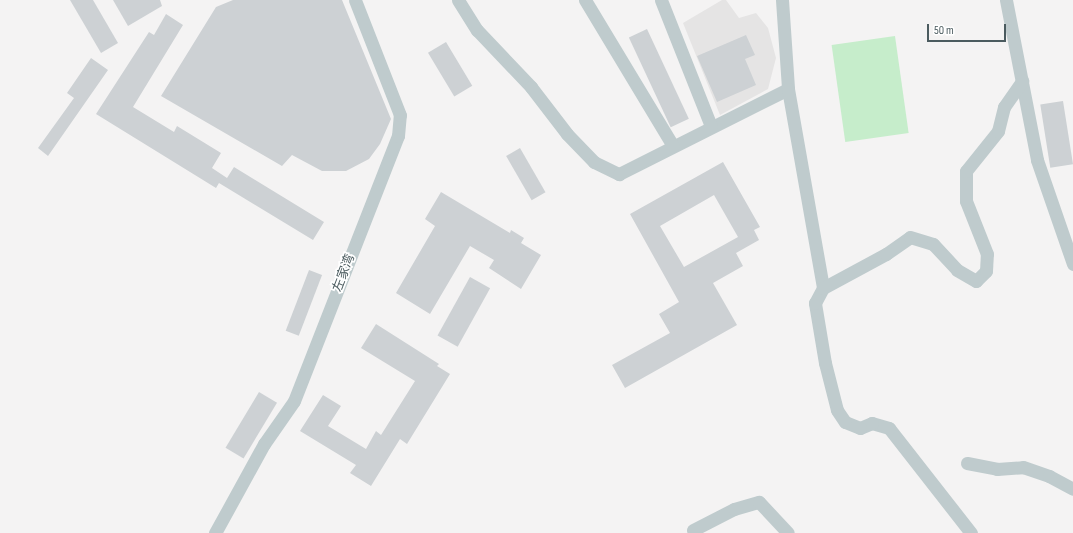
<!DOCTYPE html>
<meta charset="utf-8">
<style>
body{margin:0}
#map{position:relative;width:1073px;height:533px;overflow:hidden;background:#f4f3f3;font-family:"Sofia Sans Condensed","Noto Sans SC",sans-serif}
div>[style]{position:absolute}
.education>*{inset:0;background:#e5e4e4}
.green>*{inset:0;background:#c6edcb;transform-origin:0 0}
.building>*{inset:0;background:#cdd1d4;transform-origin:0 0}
.minor>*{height:13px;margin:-6.5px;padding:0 6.5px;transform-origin:6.5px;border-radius:6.5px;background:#bfcbcd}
span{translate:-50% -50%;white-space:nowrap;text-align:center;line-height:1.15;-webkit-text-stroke:3.5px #fff;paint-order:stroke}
.street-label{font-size:13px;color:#4b5b5f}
.scale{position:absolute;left:927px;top:24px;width:79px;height:18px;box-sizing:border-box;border:2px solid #4b5b5f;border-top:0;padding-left:5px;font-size:12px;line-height:14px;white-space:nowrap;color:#4b5b5f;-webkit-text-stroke:3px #fff;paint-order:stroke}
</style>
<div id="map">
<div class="education">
<div style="clip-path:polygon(722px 0,726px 0,739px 18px,756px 13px,768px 28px,776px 58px,768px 89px,720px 115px,683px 23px)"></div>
</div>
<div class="green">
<div style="left:895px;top:36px;width:98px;height:64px;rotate:82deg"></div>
</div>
<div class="building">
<div style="clip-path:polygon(70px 0,93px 0,118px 43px,101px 53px)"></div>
<div style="clip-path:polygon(113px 0,160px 0,162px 6px,128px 26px)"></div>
<div style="clip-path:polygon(233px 0,342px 0,391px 119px,380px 144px,369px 159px,346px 171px,322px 171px,292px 155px,282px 166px,161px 96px,216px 7px)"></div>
<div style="clip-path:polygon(166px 14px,183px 25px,133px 107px,174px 132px,177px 126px,221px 153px,212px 168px,227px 178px,234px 167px,324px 222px,313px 240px,219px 183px,216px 188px,96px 114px,149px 32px,154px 35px)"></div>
<div style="left:647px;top:29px;width:99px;height:20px;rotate:65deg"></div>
<div style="clip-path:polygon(746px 35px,755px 55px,745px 59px,756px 85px,717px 102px,697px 56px)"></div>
<div style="left:446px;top:42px;width:51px;height:21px;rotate:59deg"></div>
<div style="clip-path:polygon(91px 58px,108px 70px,48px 156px,38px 148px,74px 98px,67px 93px)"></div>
<div style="left:1063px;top:101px;width:64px;height:23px;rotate:81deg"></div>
<div style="left:520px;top:148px;width:51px;height:16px;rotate:60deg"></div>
<div style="clip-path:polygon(evenodd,723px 162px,760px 227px,754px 230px,759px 240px,736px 253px,743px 266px,713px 283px,737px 325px,625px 388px,612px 365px,670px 333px,659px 314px,679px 302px,630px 214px,723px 162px,714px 195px,738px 237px,684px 267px,660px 226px,714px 195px)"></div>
<div style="clip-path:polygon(441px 192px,510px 233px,511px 230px,524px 238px,521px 243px,541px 255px,521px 289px,489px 268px,494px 260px,470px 246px,430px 314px,396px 293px,435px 226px,425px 219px)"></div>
<div style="left:309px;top:270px;width:14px;height:65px;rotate:21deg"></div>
<div style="left:470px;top:277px;width:23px;height:67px;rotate:29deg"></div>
<div style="clip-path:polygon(376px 324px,439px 364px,437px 366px,450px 374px,407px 444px,400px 439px,371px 486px,350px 473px,356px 465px,300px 431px,323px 395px,341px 406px,328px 426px,366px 449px,376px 431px,381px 435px,415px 381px,361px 348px)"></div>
<div style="left:259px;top:392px;width:21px;height:65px;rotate:31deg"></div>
</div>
<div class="minor">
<div style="left:458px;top:0;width:36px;rotate:58deg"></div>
<div style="left:477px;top:30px;width:79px;rotate:46.5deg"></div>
<div style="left:531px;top:87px;width:59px;rotate:52.5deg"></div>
<div style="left:567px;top:134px;width:39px;rotate:46deg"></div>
<div style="left:594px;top:162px;width:28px;rotate:26deg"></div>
<div style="left:619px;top:174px;width:189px;rotate:-26.7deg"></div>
<div style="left:585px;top:0;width:170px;rotate:58.9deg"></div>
<div style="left:661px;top:0;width:136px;rotate:68.4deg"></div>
<div style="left:782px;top:0;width:89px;rotate:86.1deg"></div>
<div style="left:788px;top:89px;width:202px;rotate:80deg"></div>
<div style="left:1006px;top:0;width:163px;rotate:79deg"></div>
<div style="left:1037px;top:160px;width:110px;rotate:70.9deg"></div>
<div style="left:967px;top:463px;width:31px;rotate:11deg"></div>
<div style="left:997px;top:469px;width:26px;rotate:-4deg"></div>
<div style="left:1023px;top:467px;width:28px;rotate:19deg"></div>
<div style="left:1049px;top:476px;width:27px;rotate:28deg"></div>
<div style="left:693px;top:530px;width:46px;rotate:-27.1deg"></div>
<div style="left:734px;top:509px;width:26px;rotate:-16deg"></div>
<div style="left:759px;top:502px;width:42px;rotate:46.9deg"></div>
<div style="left:215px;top:533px;width:102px;rotate:-61.2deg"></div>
<div style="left:264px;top:444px;width:52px;rotate:-55.1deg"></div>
<div style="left:294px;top:401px;width:285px;rotate:-68.6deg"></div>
<div style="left:398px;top:136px;width:21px;rotate:-85deg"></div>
<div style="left:400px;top:115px;width:123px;rotate:-111.4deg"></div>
<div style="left:971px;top:533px;width:133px;rotate:-128deg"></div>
<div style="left:889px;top:428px;width:18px;rotate:-164deg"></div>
<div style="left:872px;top:423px;width:13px;rotate:157deg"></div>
<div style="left:860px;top:428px;width:16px;rotate:-158deg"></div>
<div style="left:845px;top:422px;width:14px;rotate:-124deg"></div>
<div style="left:837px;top:410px;width:49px;rotate:-104.3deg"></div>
<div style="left:825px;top:363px;width:61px;rotate:-99.5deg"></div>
<div style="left:815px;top:303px;width:17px;rotate:-62deg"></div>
<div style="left:823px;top:288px;width:72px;rotate:-28.4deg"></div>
<div style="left:886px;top:254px;width:29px;rotate:-35deg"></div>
<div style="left:910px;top:237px;width:24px;rotate:17deg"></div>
<div style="left:933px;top:244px;width:35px;rotate:47deg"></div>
<div style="left:957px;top:270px;width:22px;rotate:30deg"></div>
<div style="left:976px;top:281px;width:14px;rotate:-45deg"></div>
<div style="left:986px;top:271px;width:17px;rotate:-87deg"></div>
<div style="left:987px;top:254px;width:57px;rotate:-111.6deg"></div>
<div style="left:966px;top:201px;width:30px;rotate:-90deg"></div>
<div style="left:966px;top:171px;width:51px;rotate:-51.3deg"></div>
<div style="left:998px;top:131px;width:25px;rotate:-76deg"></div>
<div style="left:1004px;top:107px;width:32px;rotate:-55deg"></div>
</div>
<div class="street-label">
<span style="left:344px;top:273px;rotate:-69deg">左家湾</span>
</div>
<div class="scale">50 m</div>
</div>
